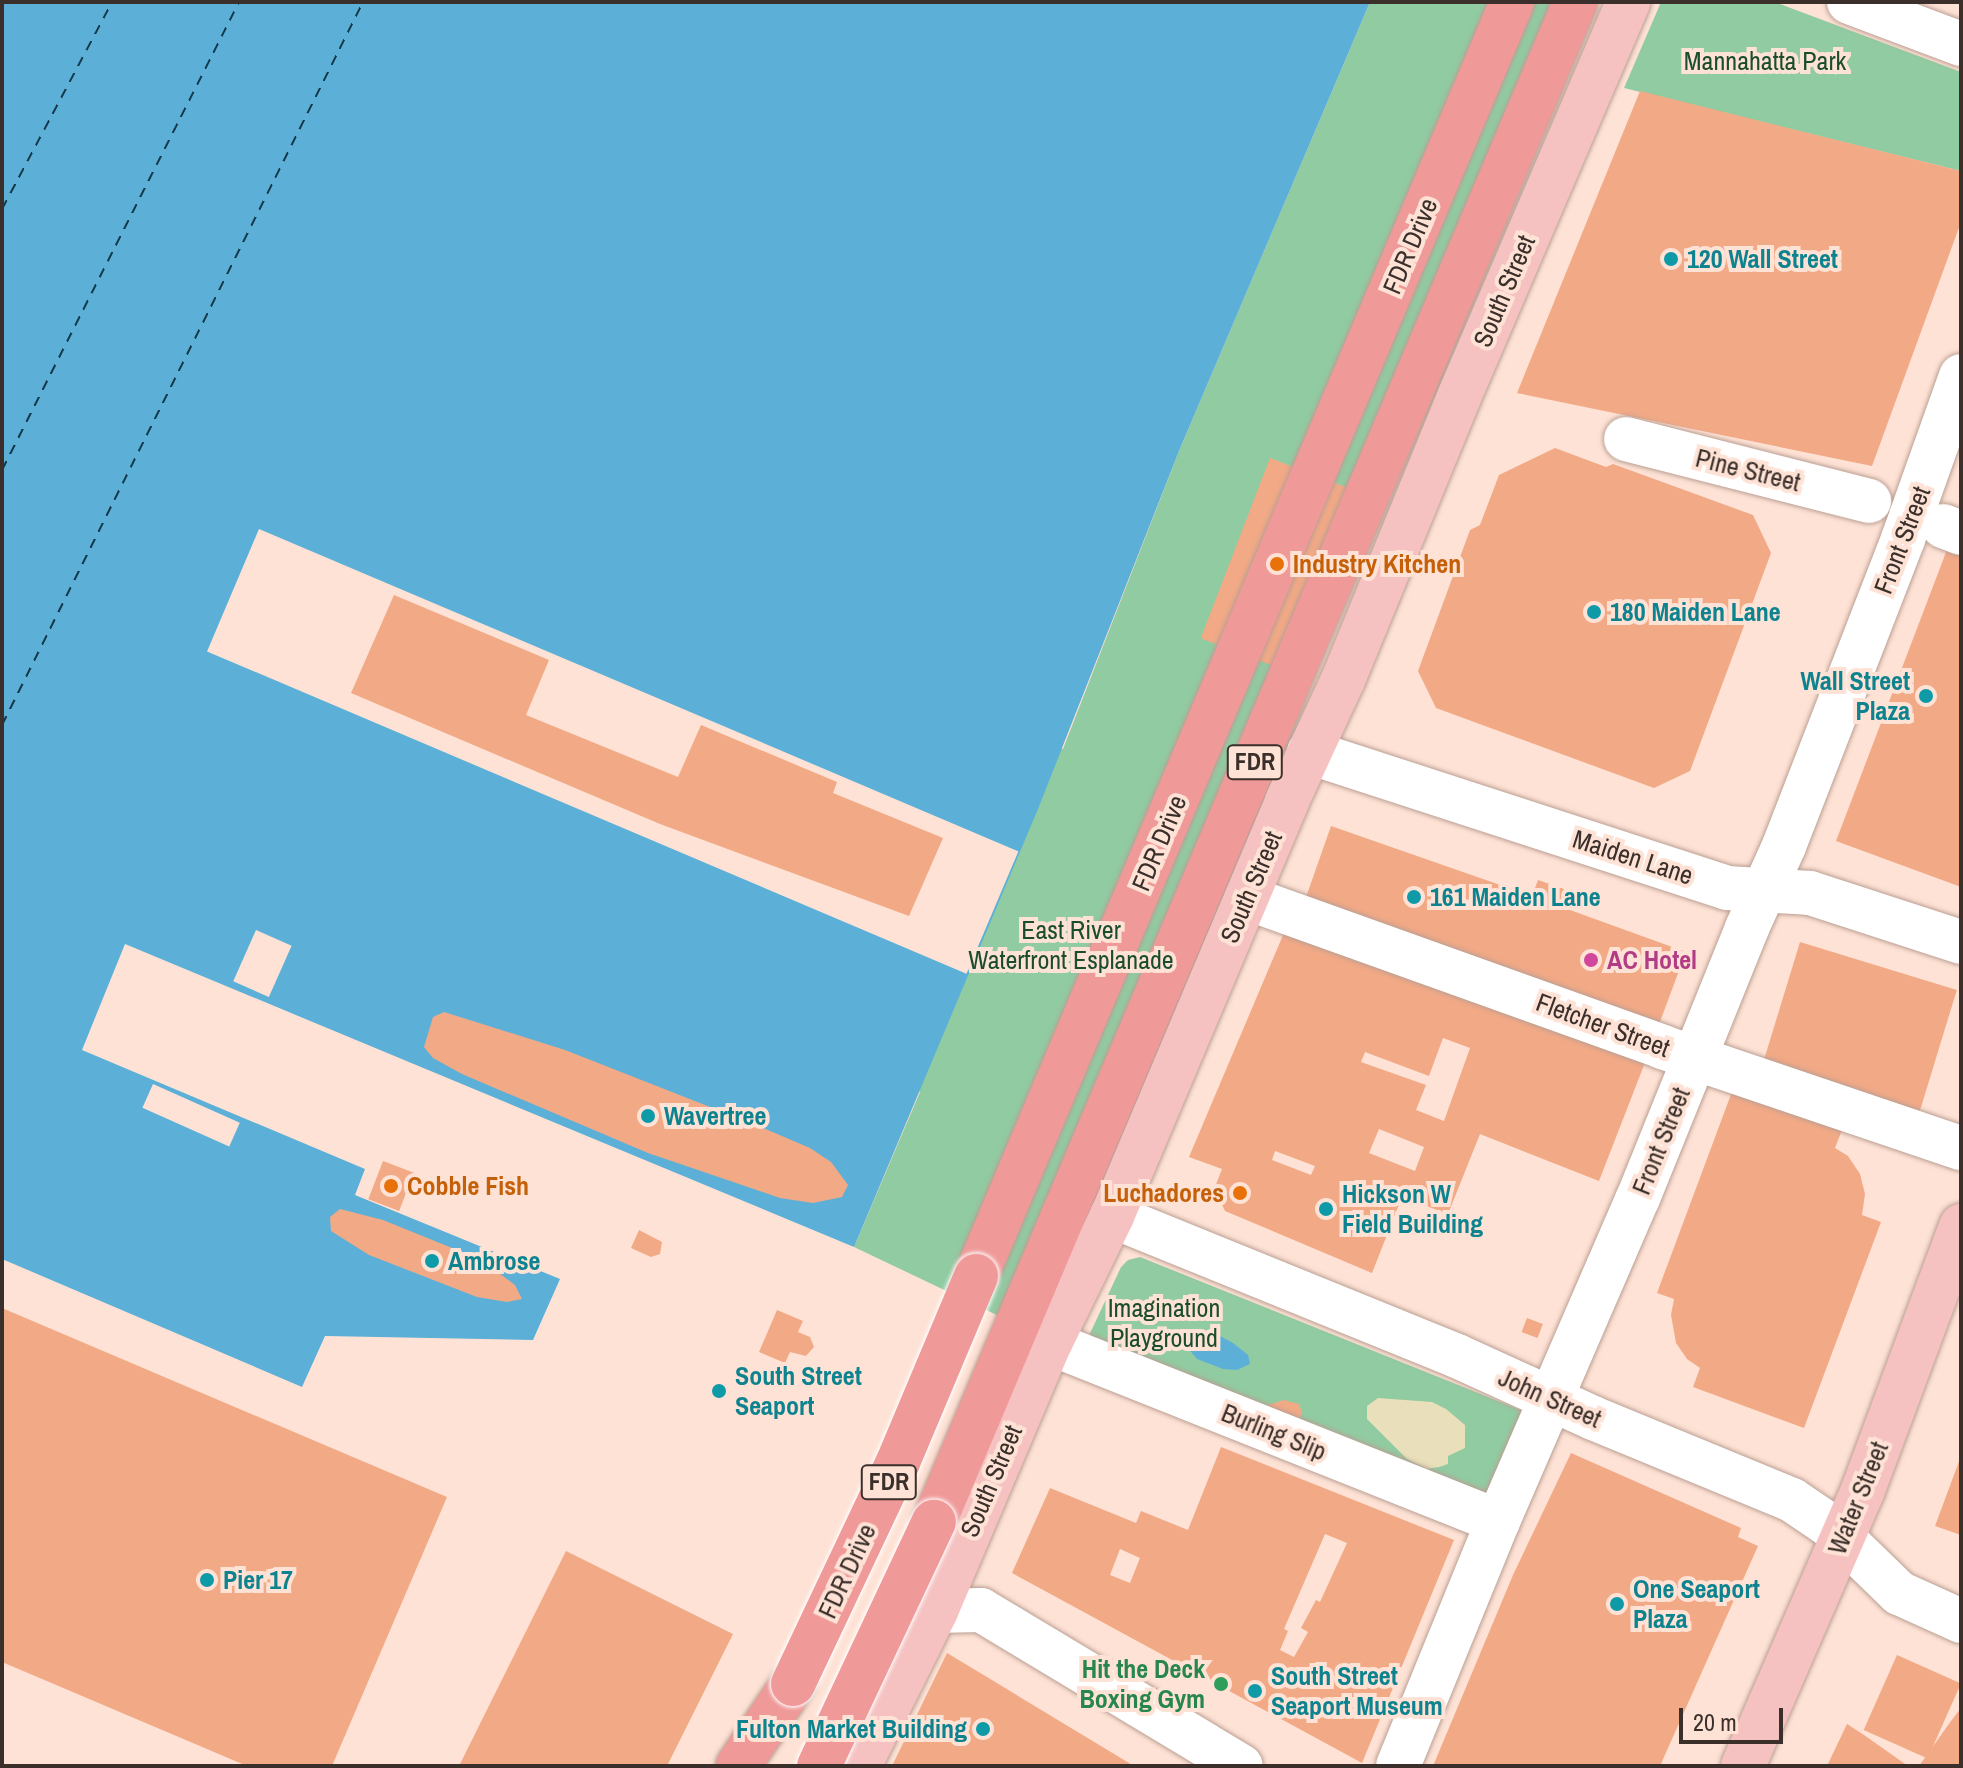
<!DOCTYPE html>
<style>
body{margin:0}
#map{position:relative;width:1963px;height:1768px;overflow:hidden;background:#fee2d5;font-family:"Archivo Narrow",sans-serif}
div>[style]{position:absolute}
.green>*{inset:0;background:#91cba1}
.sand>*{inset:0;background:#e9dfba}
.water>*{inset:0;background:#5cb0d7}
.pier>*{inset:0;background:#fee2d5;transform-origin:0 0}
.ferry>*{height:2px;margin-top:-1px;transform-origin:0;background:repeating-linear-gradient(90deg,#123849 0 10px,transparent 0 18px)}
.building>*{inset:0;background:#f2a986;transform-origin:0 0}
.roads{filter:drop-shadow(0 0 2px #ba9f93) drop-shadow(0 0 2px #ba9f93)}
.minor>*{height:44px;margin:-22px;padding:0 22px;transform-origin:22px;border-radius:22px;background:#fff}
.major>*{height:44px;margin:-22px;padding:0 22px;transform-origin:22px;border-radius:22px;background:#f5c2c1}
.highway>*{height:44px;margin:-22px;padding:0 22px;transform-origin:22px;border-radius:22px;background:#ef9998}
.bridges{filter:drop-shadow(0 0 2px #fff) drop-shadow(0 0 2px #fff)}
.highway-bridge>*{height:44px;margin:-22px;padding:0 22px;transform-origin:22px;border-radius:22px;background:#ef9998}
.dots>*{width:22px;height:22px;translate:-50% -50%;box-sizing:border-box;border:4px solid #fee2d5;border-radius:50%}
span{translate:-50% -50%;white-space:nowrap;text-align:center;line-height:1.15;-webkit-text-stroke:8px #fee2d5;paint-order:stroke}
.shield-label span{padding:2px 6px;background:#fee2d5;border:2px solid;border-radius:6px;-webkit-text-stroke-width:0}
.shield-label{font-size:24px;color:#3a2f2a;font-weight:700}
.park-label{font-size:26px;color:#1a4d2d}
.street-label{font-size:26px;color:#3a2f2a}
.culture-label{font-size:26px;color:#0d838f;font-weight:700}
.left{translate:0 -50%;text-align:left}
.right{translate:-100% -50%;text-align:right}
.food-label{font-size:26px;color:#c56008;font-weight:700}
.hotel-label{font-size:26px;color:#b23c85;font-weight:700}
.leisure-label{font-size:26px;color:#27864d;font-weight:700}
.frame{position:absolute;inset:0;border:4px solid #3a2f2a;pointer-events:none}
.scale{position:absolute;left:1679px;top:1708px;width:104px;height:36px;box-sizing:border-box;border:4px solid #3a2f2a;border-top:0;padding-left:10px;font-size:24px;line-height:28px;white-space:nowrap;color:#3a2f2a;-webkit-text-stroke:6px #fee2d5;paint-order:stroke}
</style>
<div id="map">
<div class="green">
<div style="clip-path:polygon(1370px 2px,1582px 2px,1001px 1317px,854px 1247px,920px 1092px,259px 529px,1063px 749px,1179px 451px)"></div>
<div style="clip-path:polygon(1661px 2px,1775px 2px,1961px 72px,1961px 171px,1624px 88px)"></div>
<div style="clip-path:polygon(1140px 1257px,1523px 1411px,1489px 1506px,1086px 1342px,1121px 1267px,1128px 1260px)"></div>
</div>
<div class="sand">
<div style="clip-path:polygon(1378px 1398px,1432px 1402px,1446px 1409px,1465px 1425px,1465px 1448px,1448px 1456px,1448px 1464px,1439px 1467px,1427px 1469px,1407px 1459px,1367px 1419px,1367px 1406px)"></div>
</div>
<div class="water">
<div style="clip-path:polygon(2px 2px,1370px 2px,1179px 451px,1038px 809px,854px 1247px,125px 944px,82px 1050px,365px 1169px,355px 1195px,560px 1279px,533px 1340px,325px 1336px,302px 1387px,2px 1259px)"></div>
<div style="clip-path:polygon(1197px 1333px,1220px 1336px,1233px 1343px,1248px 1355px,1250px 1364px,1237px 1370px,1223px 1369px,1197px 1359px,1187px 1347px,1188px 1340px)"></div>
</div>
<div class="pier">
<div style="left:259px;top:529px;width:825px;height:133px;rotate:23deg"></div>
<div style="left:256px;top:930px;width:39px;height:56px;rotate:24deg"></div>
<div style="left:153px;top:1084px;width:95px;height:26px;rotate:24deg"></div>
</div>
<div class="ferry">
<div style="left:2px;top:209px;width:234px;rotate:-62deg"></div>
<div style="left:2px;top:470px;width:525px;rotate:-63.14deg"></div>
<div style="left:2px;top:725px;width:808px;rotate:-63.47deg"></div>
</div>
<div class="building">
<div style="clip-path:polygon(1640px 91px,1961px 171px,1961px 222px,1872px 466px,1517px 393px)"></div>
<div style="clip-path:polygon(1555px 448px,1606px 467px,1613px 464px,1753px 515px,1771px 553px,1690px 771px,1654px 788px,1436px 708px,1418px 671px,1470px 530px,1480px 525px,1499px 475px)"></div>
<div style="left:1270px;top:458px;width:91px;height:193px;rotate:21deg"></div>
<div style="clip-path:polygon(1948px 547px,1961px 552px,1961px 887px,1836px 841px)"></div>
<div style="clip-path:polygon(394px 595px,549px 660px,526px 715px,678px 777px,701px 725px,837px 782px,833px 793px,943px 838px,909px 916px,660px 824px,351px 693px)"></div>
<div style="clip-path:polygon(1331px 826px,1532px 896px,1538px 880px,1564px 889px,1559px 906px,1686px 952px,1658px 1027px,1305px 900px)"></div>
<div style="clip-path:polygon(evenodd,1286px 928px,1646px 1060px,1599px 1181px,1480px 1134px,1448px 1214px,1402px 1197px,1372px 1273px,1225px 1211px,1218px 1196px,1221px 1189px,1215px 1187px,1222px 1169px,1189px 1157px,1286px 928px,1443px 1038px,1470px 1048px,1444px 1121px,1416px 1110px,1426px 1085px,1361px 1062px,1365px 1052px,1429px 1076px,1443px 1038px,1286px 928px,1379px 1129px,1424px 1147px,1415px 1171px,1369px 1153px,1379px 1129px,1286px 928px,1275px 1151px,1315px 1166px,1311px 1175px,1272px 1160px,1275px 1151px)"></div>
<div style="left:1800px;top:942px;width:164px;height:126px;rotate:17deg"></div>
<div style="clip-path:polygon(444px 1012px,565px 1050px,761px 1127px,810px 1148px,831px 1162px,848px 1185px,842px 1197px,813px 1203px,780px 1198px,648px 1153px,462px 1074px,433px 1058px,424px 1047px,433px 1017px)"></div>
<div style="clip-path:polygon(1733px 1089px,1842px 1130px,1835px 1148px,1848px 1156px,1860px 1174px,1865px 1194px,1862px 1215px,1881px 1222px,1804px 1428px,1693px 1387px,1700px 1368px,1687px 1359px,1676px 1343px,1671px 1315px,1674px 1299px,1657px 1293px)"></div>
<div style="left:383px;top:1161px;width:33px;height:41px;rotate:21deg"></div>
<div style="clip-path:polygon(340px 1209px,383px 1220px,452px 1248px,492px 1268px,515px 1285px,522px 1299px,507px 1302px,477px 1297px,369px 1255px,331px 1231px,330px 1217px)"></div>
<div style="clip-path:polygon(639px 1230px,662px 1242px,660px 1254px,651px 1257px,631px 1248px)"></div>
<div style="clip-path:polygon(2px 1308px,447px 1497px,332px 1766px,247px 1766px,2px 1662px)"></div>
<div style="clip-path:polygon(777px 1310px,803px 1321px,798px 1332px,810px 1337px,814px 1347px,806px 1356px,790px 1352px,785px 1363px,759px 1352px)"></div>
<div style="left:1527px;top:1318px;width:17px;height:15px;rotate:21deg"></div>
<div style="clip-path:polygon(1284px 1400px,1299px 1404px,1302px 1413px,1299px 1421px,1265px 1406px)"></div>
<div style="clip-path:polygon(evenodd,1221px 1447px,1454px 1540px,1362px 1763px,1012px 1573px,1050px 1488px,1136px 1523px,1141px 1511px,1188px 1530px,1221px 1447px,1325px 1534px,1347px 1543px,1320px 1602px,1316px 1600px,1301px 1628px,1308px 1632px,1294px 1657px,1280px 1650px,1288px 1631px,1284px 1629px,1325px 1534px,1221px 1447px,1120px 1549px,1140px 1558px,1130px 1583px,1110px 1575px,1120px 1549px)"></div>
<div style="clip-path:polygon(1571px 1453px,1741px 1528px,1738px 1537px,1758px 1546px,1660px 1766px,1433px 1766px,1513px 1575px)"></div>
<div style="clip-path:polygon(1961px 1456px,1961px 1535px,1935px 1526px)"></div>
<div style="clip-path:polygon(566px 1551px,733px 1634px,667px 1766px,459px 1766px)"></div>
<div style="clip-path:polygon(947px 1653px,962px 1662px,1134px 1766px,892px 1766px)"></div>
<div style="left:1897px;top:1655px;width:70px;height:82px;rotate:24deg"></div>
<div style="clip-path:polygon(1961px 1708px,1961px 1766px,1919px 1766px,1951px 1721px)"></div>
<div style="clip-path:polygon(1847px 1724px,1864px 1735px,1908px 1766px,1827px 1766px)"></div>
</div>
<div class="roads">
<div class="minor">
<div style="left:1849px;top:2px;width:120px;rotate:20.6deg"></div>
<div style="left:1626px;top:439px;width:251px;rotate:14.3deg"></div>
<div style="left:1943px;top:526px;width:19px;rotate:21deg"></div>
<div style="left:1309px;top:752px;width:440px;rotate:18deg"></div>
<div style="left:1727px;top:888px;width:83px;rotate:3.4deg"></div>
<div style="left:1810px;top:893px;width:159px;rotate:18deg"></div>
<div style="left:1247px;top:898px;width:441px;rotate:19.7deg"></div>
<div style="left:1662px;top:1047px;width:316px;rotate:18.7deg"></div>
<div style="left:1112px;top:1216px;width:372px;rotate:22.1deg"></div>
<div style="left:1457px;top:1356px;width:149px;rotate:24.5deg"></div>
<div style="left:1593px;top:1418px;width:215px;rotate:22.4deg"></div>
<div style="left:1792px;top:1500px;width:45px;rotate:34deg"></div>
<div style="left:1829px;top:1525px;width:98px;rotate:44.2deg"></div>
<div style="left:1899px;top:1593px;width:68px;rotate:24.3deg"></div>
<div style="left:1050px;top:1343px;width:482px;rotate:21.7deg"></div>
<div style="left:936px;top:1611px;width:45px;rotate:-1.3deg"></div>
<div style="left:981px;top:1610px;width:303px;rotate:31deg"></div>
<div style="left:1398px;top:1766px;width:265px;rotate:-67.8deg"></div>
<div style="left:1498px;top:1521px;width:352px;rotate:-66.6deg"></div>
<div style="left:1638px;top:1198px;width:291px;rotate:-68deg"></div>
<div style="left:1747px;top:928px;width:90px;rotate:-65.7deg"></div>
<div style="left:1784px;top:846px;width:329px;rotate:-68.8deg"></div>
<div style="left:1903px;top:539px;width:173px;rotate:-70.4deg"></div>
</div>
<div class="major">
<div style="left:859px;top:1766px;width:173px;rotate:-63.6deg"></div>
<div style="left:936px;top:1611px;width:291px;rotate:-67deg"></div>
<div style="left:1050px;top:1343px;width:141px;rotate:-64deg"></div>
<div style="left:1112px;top:1216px;width:450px;rotate:-67.1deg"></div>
<div style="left:1287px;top:801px;width:133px;rotate:-65.2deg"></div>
<div style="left:1343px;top:680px;width:306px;rotate:-67.7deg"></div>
<div style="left:1459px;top:397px;width:430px;rotate:-66.8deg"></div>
<div style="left:1743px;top:1766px;width:301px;rotate:-66.5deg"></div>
<div style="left:1863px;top:1490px;width:282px;rotate:-69.6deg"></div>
</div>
<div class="highway">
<div style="left:976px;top:1276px;width:1382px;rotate:-67.18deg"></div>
<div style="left:934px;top:1522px;width:1650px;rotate:-67.13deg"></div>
<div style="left:738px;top:1766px;width:99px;rotate:-56.1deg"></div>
</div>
</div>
<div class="bridges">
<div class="highway-bridge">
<div style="left:793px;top:1684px;width:246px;rotate:-64.7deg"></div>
<div style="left:898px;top:1462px;width:202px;rotate:-67.2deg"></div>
<div style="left:819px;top:1766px;width:270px;rotate:-64.8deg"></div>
</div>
</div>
<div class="dots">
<div style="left:1671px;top:259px;background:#0f9aa8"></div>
<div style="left:1277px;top:564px;background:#e8710a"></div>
<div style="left:1594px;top:612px;background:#0f9aa8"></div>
<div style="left:1926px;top:696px;background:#0f9aa8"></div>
<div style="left:1414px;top:897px;background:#0f9aa8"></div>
<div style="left:1591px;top:960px;background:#d1479c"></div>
<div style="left:648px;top:1116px;background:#0f9aa8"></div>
<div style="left:391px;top:1186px;background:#e8710a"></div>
<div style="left:1240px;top:1193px;background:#e8710a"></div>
<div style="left:1326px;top:1209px;background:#0f9aa8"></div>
<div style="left:432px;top:1261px;background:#0f9aa8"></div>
<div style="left:719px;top:1391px;background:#0f9aa8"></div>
<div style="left:207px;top:1580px;background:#0f9aa8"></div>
<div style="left:1617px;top:1604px;background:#0f9aa8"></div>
<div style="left:1221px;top:1684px;background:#2e9e5b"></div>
<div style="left:1255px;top:1691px;background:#0f9aa8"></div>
<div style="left:983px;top:1729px;background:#0f9aa8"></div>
</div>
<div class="shield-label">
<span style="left:1255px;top:762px">FDR</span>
<span style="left:889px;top:1482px">FDR</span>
</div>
<div class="park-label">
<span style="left:1765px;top:61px">Mannahatta Park</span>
<span style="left:1071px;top:945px">East River<br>Waterfront Esplanade</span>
<span style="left:1164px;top:1323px">Imagination<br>Playground</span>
</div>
<div class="street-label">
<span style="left:1410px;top:246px;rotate:-67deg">FDR Drive</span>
<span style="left:1504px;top:291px;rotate:-67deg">South Street</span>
<span style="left:1748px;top:470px;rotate:14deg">Pine Street</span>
<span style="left:1902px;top:540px;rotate:-69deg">Front Street</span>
<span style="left:1159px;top:843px;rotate:-67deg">FDR Drive</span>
<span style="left:1633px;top:857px;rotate:18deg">Maiden Lane</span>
<span style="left:1251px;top:887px;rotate:-67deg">South Street</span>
<span style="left:1603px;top:1025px;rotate:20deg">Fletcher Street</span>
<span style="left:1661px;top:1141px;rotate:-68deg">Front Street</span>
<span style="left:1550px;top:1398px;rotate:24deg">John Street</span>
<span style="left:1274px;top:1432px;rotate:22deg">Burling Slip</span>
<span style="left:991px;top:1481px;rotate:-67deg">South Street</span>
<span style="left:1858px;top:1498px;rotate:-68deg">Water Street</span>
<span style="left:847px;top:1571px;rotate:-65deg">FDR Drive</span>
</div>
<div class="culture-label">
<span class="left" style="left:1687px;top:259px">120 Wall Street</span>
<span class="left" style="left:1610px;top:612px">180 Maiden Lane</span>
<span class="right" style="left:1910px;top:696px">Wall Street<br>Plaza</span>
<span class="left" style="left:1430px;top:897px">161 Maiden Lane</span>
<span class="left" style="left:664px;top:1116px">Wavertree</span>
<span class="left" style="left:1342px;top:1209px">Hickson W<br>Field Building</span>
<span class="left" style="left:448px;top:1261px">Ambrose</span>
<span class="left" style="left:735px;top:1391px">South Street<br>Seaport</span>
<span class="left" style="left:223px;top:1580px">Pier 17</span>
<span class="left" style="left:1633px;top:1604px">One Seaport<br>Plaza</span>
<span class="left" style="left:1271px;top:1691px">South Street<br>Seaport Museum</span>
<span class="right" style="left:967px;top:1729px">Fulton Market Building</span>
</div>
<div class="food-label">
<span class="left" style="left:1293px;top:564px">Industry Kitchen</span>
<span class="left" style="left:407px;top:1186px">Cobble Fish</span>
<span class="right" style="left:1224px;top:1193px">Luchadores</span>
</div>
<div class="hotel-label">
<span class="left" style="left:1607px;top:960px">AC Hotel</span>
</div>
<div class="leisure-label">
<span class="right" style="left:1205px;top:1684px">Hit the Deck<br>Boxing Gym</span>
</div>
<div class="frame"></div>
<div class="scale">20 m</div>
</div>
